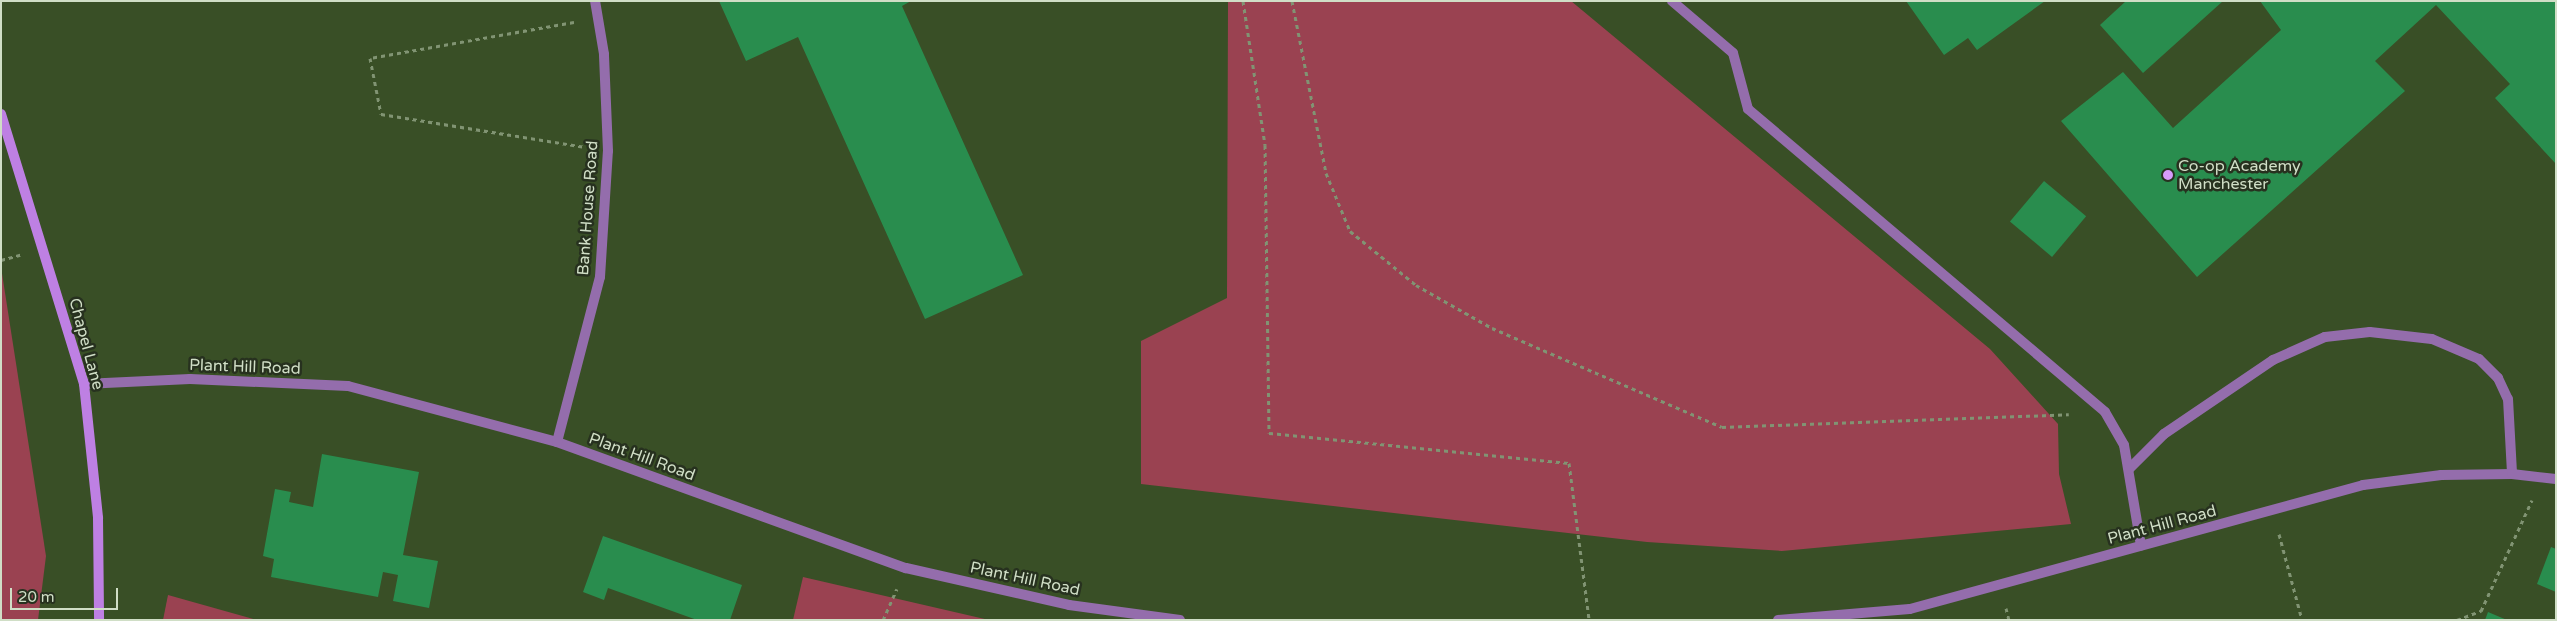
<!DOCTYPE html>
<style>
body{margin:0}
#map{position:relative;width:2557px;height:621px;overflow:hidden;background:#394f26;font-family:"Varela Round",sans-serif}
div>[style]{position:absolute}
.green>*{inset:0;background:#9a4251}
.building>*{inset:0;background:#298d4e;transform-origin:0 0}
.path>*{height:3px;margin-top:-1.5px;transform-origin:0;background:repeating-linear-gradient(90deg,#819473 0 4px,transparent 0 8px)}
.lane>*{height:10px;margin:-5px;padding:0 5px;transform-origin:5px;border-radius:5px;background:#946dac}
.street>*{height:10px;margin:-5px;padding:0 5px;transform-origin:5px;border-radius:5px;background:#946dac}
.secondary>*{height:10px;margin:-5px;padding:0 5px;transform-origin:5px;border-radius:5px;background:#be80e3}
.dots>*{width:14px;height:14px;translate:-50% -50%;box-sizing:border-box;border:2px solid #27311f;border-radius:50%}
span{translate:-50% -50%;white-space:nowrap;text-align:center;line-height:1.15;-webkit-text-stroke:5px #27311f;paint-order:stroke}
.poi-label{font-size:16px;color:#d0dec6}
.left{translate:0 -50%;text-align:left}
.street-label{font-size:16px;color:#d0dec6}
.frame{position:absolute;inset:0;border:2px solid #d0dec6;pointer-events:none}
.scale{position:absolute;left:10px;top:588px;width:108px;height:22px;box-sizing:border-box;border:2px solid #d0dec6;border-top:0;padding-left:6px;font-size:15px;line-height:18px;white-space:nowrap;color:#d0dec6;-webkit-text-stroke:4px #27311f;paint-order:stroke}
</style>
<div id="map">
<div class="green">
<div style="clip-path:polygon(1228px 1px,1571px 1px,1990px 349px,2058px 424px,2059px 474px,2071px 524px,1782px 551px,1647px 542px,1141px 484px,1141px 341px,1227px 298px)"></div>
<div style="clip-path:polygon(1px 267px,46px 556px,38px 620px,1px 620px)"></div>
<div style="clip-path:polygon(803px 577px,989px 620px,793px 620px)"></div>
<div style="clip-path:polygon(168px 595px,257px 620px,163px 620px)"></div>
</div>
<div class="building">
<div style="clip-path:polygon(719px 1px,911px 1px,902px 6px,1023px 275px,925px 319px,798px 37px,746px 61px)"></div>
<div style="clip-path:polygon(1906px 1px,2045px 1px,1977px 50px,1968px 38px,1944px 55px)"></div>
<div style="clip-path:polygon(2126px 1px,2223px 1px,2143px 73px,2100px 25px)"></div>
<div style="clip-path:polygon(2260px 1px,2556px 1px,2556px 164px,2495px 98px,2510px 84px,2436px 5px,2375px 61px,2405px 91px,2197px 277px,2061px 121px,2123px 72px,2173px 128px,2281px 30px)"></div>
<div style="left:2044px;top:181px;width:55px;height:53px;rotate:40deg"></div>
<div style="clip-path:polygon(322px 454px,419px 472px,403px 555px,438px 561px,429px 608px,393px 601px,398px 575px,383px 572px,378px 597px,271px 577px,274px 559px,263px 556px,275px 489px,291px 492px,289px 502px,313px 507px)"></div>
<div style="clip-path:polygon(603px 536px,742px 585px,730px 620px,697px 620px,608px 588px,604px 600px,583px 592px)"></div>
<div style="clip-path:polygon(2551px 547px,2556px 549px,2556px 592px,2537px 584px)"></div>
<div style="clip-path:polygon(2488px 612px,2507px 620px,2485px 620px)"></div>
</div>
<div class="path">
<div style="left:1243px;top:1px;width:146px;rotate:81.3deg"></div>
<div style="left:1265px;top:145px;width:288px;rotate:89.2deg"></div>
<div style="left:1269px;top:433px;width:301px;rotate:5.7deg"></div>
<div style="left:1569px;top:463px;width:158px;rotate:82.7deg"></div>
<div style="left:1292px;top:1px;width:175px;rotate:78.8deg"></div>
<div style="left:1326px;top:173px;width:63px;rotate:67.5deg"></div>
<div style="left:1350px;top:231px;width:85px;rotate:39.3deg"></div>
<div style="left:1416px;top:285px;width:87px;rotate:29.5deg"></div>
<div style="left:1492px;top:328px;width:250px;rotate:23.3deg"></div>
<div style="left:1722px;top:427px;width:347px;rotate:-2.1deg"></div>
<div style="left:574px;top:22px;width:207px;rotate:170deg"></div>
<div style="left:370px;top:58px;width:57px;rotate:78.9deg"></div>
<div style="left:381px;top:114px;width:207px;rotate:9.2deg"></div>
<div style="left:1px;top:260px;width:20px;rotate:-15deg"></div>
<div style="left:2279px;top:534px;width:89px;rotate:75deg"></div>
<div style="left:2006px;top:608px;width:12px;rotate:76deg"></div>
<div style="left:883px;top:620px;width:34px;rotate:-66deg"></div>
<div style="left:2457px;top:620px;width:26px;rotate:-21deg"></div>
<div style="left:2481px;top:611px;width:122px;rotate:-65.3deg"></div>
</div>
<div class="lane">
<div style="left:1672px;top:1px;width:80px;rotate:40.4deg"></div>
<div style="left:1733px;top:53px;width:58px;rotate:75deg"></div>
<div style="left:1748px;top:109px;width:468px;rotate:40.3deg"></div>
<div style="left:2105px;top:412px;width:38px;rotate:60deg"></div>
<div style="left:2124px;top:445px;width:102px;rotate:80.4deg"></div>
<div style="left:2129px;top:469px;width:49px;rotate:-45deg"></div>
<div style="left:2164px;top:434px;width:132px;rotate:-34.2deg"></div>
<div style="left:2273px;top:360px;width:57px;rotate:-23.9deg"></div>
<div style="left:2325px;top:337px;width:45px;rotate:-6.3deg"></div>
<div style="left:2370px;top:332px;width:62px;rotate:6.4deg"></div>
<div style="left:2432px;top:339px;width:51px;rotate:23.1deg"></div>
<div style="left:2479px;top:359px;width:27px;rotate:45deg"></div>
<div style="left:2498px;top:378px;width:23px;rotate:65deg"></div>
<div style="left:2508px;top:399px;width:75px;rotate:86.9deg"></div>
</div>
<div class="street">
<div style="left:84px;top:384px;width:106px;rotate:-2.7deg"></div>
<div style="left:190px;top:379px;width:158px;rotate:2.5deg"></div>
<div style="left:348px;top:386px;width:216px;rotate:15deg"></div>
<div style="left:557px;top:442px;width:371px;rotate:19.9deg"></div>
<div style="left:906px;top:568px;width:167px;rotate:12.8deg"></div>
<div style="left:1069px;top:605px;width:112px;rotate:7.7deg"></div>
<div style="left:557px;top:442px;width:171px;rotate:-75.4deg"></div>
<div style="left:600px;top:277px;width:126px;rotate:-86.4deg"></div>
<div style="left:608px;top:151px;width:97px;rotate:-92.4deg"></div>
<div style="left:604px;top:54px;width:54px;rotate:-99.6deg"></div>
<div style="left:1778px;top:620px;width:132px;rotate:-4.8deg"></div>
<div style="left:1910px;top:609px;width:470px;rotate:-15.3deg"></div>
<div style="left:2363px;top:485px;width:79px;rotate:-7.3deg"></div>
<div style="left:2441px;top:475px;width:71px;rotate:-0.8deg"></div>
<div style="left:2512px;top:474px;width:44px;rotate:6.5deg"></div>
</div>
<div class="secondary">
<div style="left:1px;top:114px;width:282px;rotate:72.9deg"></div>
<div style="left:84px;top:384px;width:135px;rotate:84deg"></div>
<div style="left:98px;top:518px;width:102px;rotate:89.4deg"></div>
</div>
<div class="dots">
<div style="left:2168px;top:175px;background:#d69bfa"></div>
</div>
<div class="poi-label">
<span class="left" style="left:2178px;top:175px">Co-op Academy<br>Manchester</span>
</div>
<div class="street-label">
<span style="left:588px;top:208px;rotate:-86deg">Bank House Road</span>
<span style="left:86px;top:344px;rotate:75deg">Chapel Lane</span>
<span style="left:245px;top:367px;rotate:2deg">Plant Hill Road</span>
<span style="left:642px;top:457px;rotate:20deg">Plant Hill Road</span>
<span style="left:2162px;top:525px;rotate:-15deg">Plant Hill Road</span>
<span style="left:1025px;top:579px;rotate:12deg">Plant Hill Road</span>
</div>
<div class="frame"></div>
<div class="scale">20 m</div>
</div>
